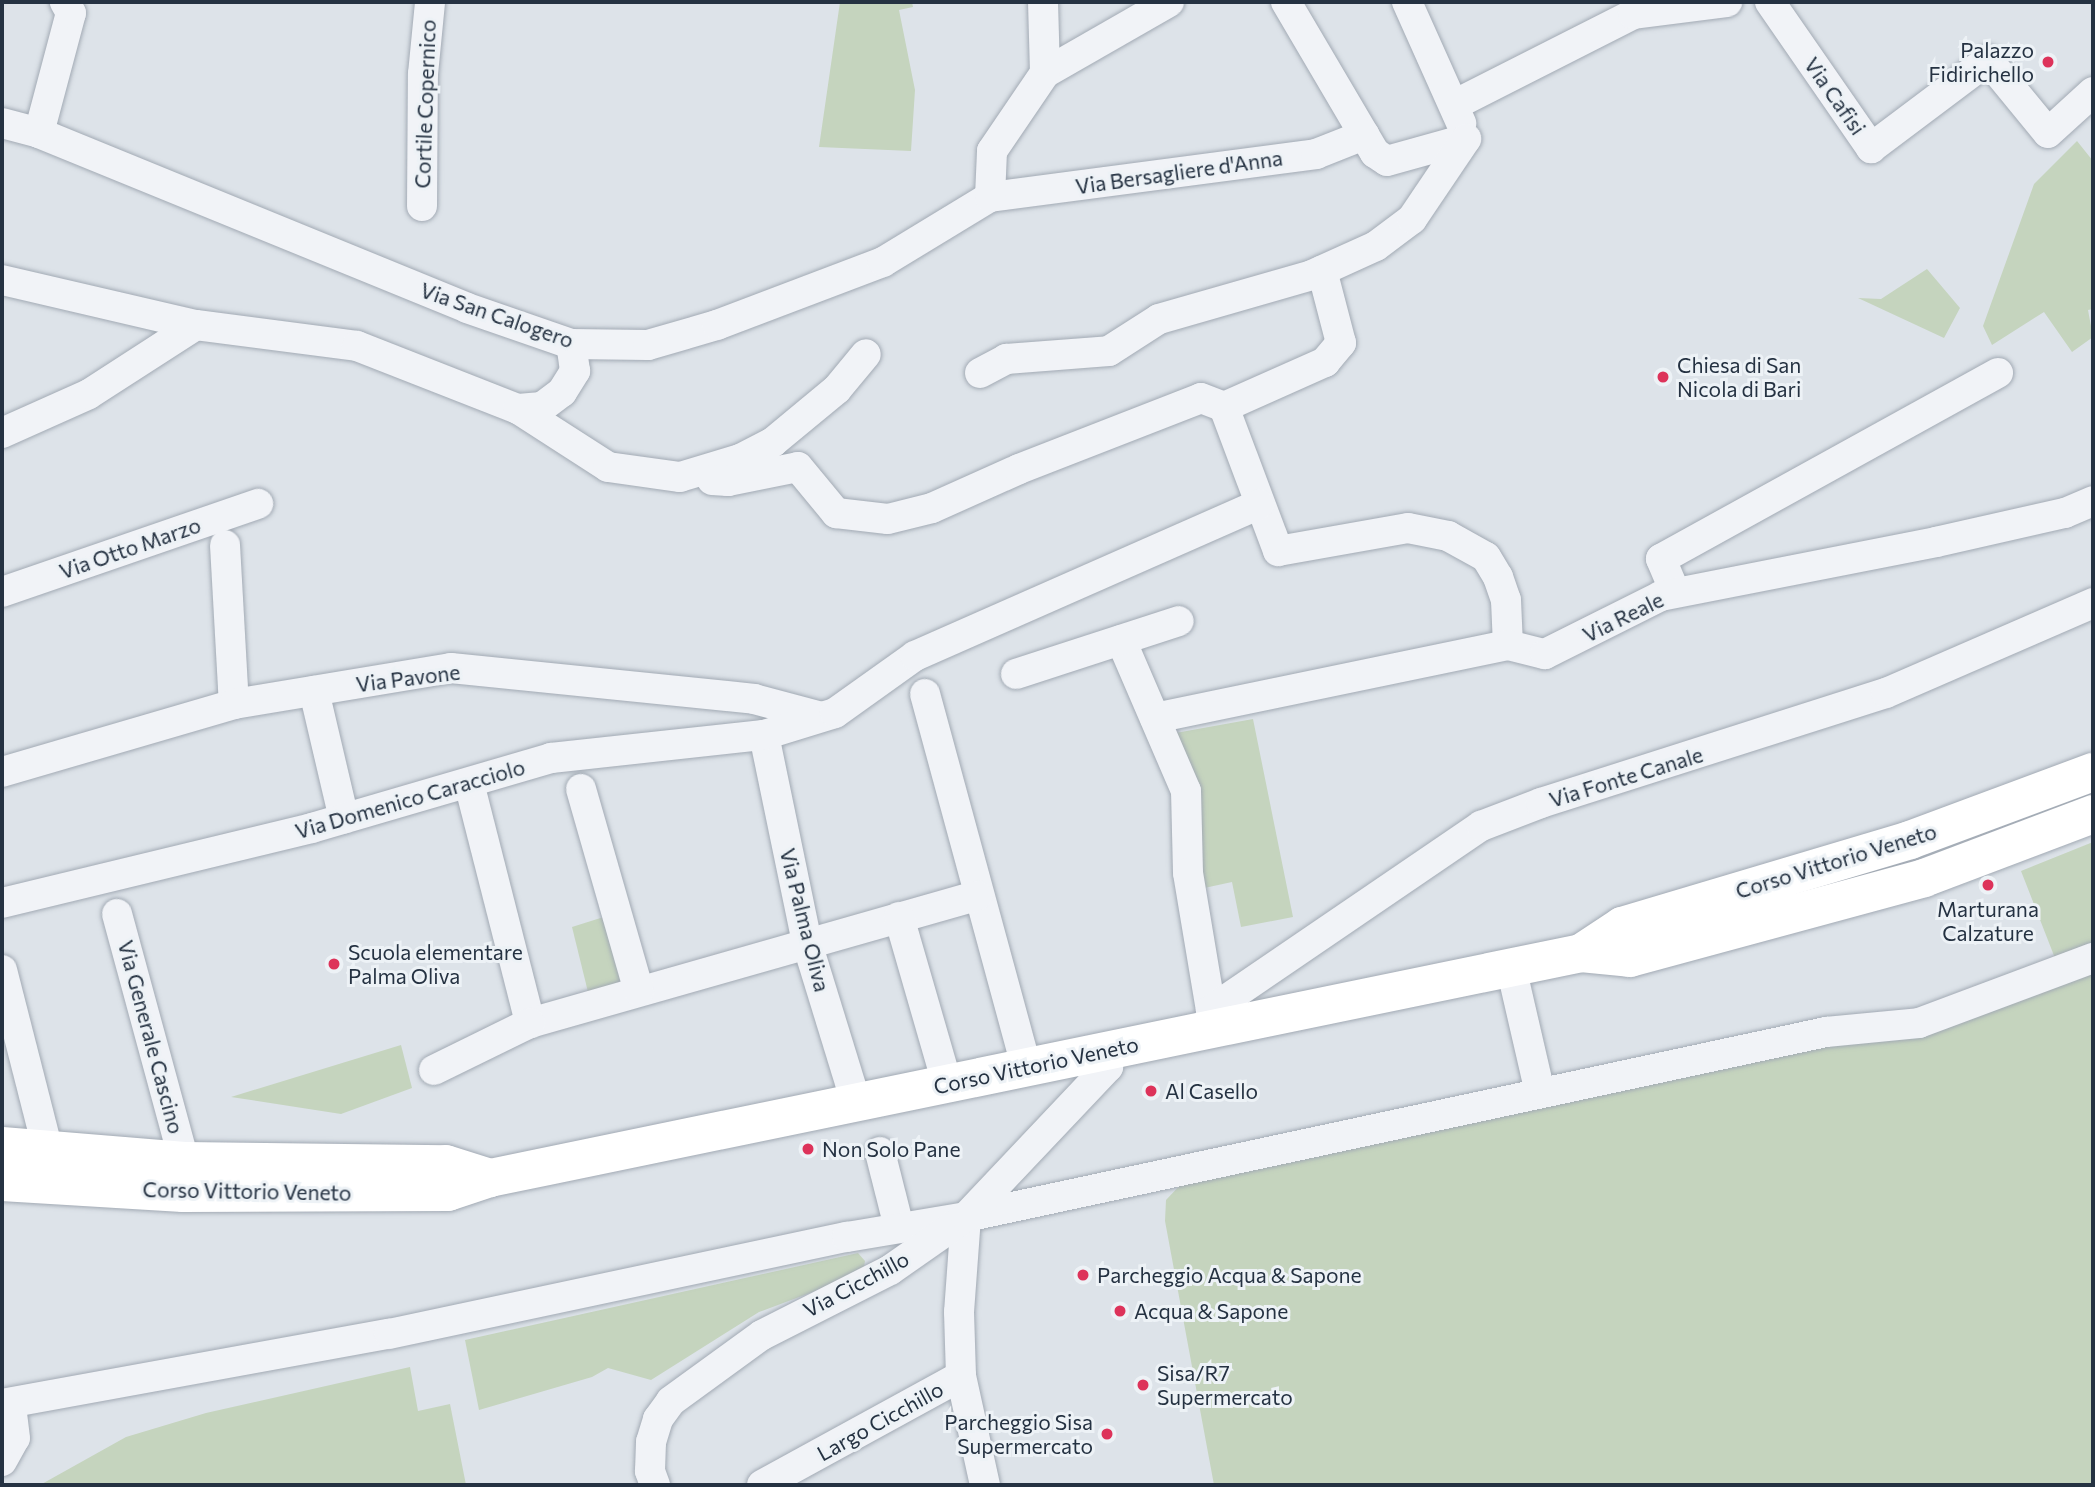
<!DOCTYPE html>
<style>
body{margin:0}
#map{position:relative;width:2095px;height:1487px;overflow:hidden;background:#dde3e9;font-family:Commissioner,sans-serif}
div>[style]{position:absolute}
.green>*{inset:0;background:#c5d4be}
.roads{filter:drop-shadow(0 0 2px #a2aab4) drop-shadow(0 0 2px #a2aab4)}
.street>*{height:30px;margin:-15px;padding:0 15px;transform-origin:15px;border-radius:15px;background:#f1f3f7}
.primary>*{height:38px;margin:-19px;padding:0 19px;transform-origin:19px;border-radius:19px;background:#fff}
.dots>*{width:19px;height:19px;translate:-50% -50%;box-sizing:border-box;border:4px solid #edf2f6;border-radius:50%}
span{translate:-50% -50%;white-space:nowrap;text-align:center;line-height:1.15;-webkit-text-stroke:6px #edf2f6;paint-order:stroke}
.poi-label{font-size:21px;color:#253242}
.right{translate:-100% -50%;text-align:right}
.left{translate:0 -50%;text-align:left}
.street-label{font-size:21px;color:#253242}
.frame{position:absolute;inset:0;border:4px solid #253242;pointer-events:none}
</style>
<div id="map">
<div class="green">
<div style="clip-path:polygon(840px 2px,912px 2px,913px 7px,899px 10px,915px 90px,911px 151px,819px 147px)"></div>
<div style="clip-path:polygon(2077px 141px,2093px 161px,2093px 309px,2088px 310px,2093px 337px,2072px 352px,2044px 312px,1992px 345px,1983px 326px,2034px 184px)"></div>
<div style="clip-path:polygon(1927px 269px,1960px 308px,1944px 338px,1858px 298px,1881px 299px)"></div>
<div style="clip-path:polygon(1253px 719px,1293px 917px,1241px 927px,1232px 882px,1195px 890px,1170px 734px)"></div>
<div style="clip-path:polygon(2093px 842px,2093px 1485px,1214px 1485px,1165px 1221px,1166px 1200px,1184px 1181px,1826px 1032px,2060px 971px,2021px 871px)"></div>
<div style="clip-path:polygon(610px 915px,624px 978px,617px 986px,588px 992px,572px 927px)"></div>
<div style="clip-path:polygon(401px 1045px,412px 1088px,341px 1114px,231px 1097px)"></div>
<div style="clip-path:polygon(858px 1253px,865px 1261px,863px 1273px,759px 1312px,651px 1380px,608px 1368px,592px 1377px,479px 1410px,465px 1340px)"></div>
<div style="clip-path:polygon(410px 1367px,418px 1411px,450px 1404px,466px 1485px,40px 1485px,126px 1437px,206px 1413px)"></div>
</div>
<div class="roads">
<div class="street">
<div style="left:1286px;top:2px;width:175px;rotate:59.5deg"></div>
<div style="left:1375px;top:153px;width:14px;rotate:34deg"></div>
<div style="left:1387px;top:161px;width:82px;rotate:-15.6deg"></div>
<div style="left:1407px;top:2px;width:133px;rotate:65.9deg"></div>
<div style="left:1770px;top:2px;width:178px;rotate:55.3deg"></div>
<div style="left:1871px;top:148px;width:146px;rotate:-36.9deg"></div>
<div style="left:1988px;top:60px;width:94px;rotate:50.6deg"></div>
<div style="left:2048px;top:133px;width:61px;rotate:-42.3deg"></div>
<div style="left:1045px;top:73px;width:143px;rotate:-29.8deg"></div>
<div style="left:1454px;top:105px;width:201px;rotate:-26.9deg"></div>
<div style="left:1633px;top:14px;width:95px;rotate:-7.3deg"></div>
<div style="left:2px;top:123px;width:38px;rotate:15deg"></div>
<div style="left:39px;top:133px;width:462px;rotate:22.2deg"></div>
<div style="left:467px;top:308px;width:110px;rotate:19.1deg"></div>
<div style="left:571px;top:344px;width:77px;rotate:0.7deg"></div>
<div style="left:648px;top:345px;width:72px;rotate:-16.2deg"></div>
<div style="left:717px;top:325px;width:178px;rotate:-20.8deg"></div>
<div style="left:883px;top:262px;width:125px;rotate:-31.3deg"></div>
<div style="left:990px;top:197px;width:329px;rotate:-7.5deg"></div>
<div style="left:1316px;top:154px;width:52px;rotate:-21.6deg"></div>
<div style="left:39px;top:133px;width:124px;rotate:-75.1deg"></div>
<div style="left:71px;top:13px;width:13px;rotate:-119deg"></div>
<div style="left:990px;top:197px;width:46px;rotate:-87.5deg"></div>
<div style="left:992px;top:151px;width:94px;rotate:-55.8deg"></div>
<div style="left:1045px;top:73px;width:71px;rotate:-91.6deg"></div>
<div style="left:422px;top:206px;width:132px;rotate:-89.6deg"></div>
<div style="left:423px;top:74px;width:72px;rotate:-84.4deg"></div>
<div style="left:2px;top:280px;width:199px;rotate:13.1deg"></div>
<div style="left:196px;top:325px;width:162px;rotate:7.4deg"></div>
<div style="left:357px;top:346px;width:173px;rotate:21.4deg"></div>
<div style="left:518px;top:409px;width:107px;rotate:32.8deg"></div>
<div style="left:608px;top:467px;width:73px;rotate:7.9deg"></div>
<div style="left:680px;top:477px;width:63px;rotate:-16.7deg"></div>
<div style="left:740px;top:459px;width:37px;rotate:-27deg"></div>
<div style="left:773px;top:442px;width:83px;rotate:-39.6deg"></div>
<div style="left:837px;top:389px;width:45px;rotate:-50.4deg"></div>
<div style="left:980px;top:373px;width:30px;rotate:-28deg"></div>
<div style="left:1006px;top:359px;width:103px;rotate:-4.4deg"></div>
<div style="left:1109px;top:351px;width:59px;rotate:-32.6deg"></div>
<div style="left:1159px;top:319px;width:159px;rotate:-16deg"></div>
<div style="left:1312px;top:275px;width:70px;rotate:-24.4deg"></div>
<div style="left:1376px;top:246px;width:45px;rotate:-36.9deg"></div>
<div style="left:1412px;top:219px;width:97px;rotate:-56deg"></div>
<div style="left:1224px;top:407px;width:154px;rotate:69.4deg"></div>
<div style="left:1278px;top:551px;width:132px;rotate:-10deg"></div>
<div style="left:1408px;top:528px;width:41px;rotate:11.3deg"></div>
<div style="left:1448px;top:536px;width:43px;rotate:28.9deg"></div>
<div style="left:1486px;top:557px;width:23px;rotate:59deg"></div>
<div style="left:1498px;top:577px;width:24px;rotate:71deg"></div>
<div style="left:1506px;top:600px;width:45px;rotate:87.5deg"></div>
<div style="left:518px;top:409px;width:24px;rotate:-5deg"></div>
<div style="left:542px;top:407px;width:25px;rotate:-37deg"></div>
<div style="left:562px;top:392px;width:25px;rotate:-58deg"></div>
<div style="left:575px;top:371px;width:27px;rotate:-98deg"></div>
<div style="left:2px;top:433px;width:95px;rotate:-24.1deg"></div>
<div style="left:89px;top:394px;width:127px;rotate:-32.8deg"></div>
<div style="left:712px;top:480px;width:16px;rotate:4deg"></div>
<div style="left:728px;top:481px;width:71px;rotate:-11.3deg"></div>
<div style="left:798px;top:467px;width:60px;rotate:50.4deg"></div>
<div style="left:836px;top:513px;width:52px;rotate:6.6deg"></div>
<div style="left:888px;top:519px;width:45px;rotate:-14deg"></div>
<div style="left:932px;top:508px;width:95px;rotate:-24.1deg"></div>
<div style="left:1019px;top:469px;width:195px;rotate:-21.3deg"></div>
<div style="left:1201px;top:398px;width:25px;rotate:21deg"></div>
<div style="left:1224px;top:407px;width:111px;rotate:-24deg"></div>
<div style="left:1325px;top:362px;width:25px;rotate:-50deg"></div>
<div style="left:1341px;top:343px;width:75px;rotate:-104.6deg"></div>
<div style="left:225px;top:545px;width:159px;rotate:86.8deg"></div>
<div style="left:2px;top:592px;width:271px;rotate:-19deg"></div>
<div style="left:1675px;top:592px;width:36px;rotate:-113deg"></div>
<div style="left:1661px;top:559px;width:385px;rotate:-28.9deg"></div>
<div style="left:1121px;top:640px;width:164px;rotate:66.7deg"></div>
<div style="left:1186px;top:791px;width:82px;rotate:88.6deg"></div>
<div style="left:1188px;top:873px;width:139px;rotate:80.5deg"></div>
<div style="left:1016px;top:674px;width:171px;rotate:-18deg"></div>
<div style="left:314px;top:691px;width:131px;rotate:76.8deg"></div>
<div style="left:925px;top:694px;width:386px;rotate:74.8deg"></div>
<div style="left:1155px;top:718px;width:360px;rotate:-11.7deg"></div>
<div style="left:1508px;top:645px;width:38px;rotate:14deg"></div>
<div style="left:1545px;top:654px;width:130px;rotate:-26.6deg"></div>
<div style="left:1661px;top:596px;width:280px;rotate:-11.1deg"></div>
<div style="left:1936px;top:542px;width:132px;rotate:-12.7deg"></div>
<div style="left:2065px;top:513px;width:30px;rotate:-23deg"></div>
<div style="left:764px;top:735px;width:212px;rotate:78.3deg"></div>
<div style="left:807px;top:943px;width:166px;rotate:72.9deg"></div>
<div style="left:2px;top:772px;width:242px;rotate:-16.3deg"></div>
<div style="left:234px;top:704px;width:220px;rotate:-9.4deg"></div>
<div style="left:451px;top:668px;width:305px;rotate:5.8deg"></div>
<div style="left:754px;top:699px;width:69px;rotate:15deg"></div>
<div style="left:469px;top:783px;width:248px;rotate:75.7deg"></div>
<div style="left:530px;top:1023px;width:465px;rotate:-15.9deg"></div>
<div style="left:581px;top:789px;width:210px;rotate:74deg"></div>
<div style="left:2px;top:903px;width:319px;rotate:-13.6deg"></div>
<div style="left:312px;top:828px;width:249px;rotate:-16.3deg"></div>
<div style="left:551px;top:758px;width:214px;rotate:-6.2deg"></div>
<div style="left:764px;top:735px;width:74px;rotate:-17.2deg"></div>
<div style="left:835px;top:713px;width:98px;rotate:-35.5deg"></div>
<div style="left:915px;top:656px;width:376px;rotate:-23.8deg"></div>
<div style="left:117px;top:914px;width:256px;rotate:74.8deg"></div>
<div style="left:899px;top:917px;width:173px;rotate:73.9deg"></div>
<div style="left:1511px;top:967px;width:129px;rotate:77deg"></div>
<div style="left:2px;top:970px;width:186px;rotate:75.7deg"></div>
<div style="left:1213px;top:1028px;width:18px;rotate:-96deg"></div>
<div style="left:1211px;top:1010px;width:327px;rotate:-34.3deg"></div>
<div style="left:1481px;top:826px;width:64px;rotate:-21deg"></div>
<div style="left:1541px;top:803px;width:362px;rotate:-17.7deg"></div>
<div style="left:1886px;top:693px;width:226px;rotate:-23.5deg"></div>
<div style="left:434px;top:1070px;width:107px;rotate:-26.1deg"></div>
<div style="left:880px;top:1152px;width:77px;rotate:75.8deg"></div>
<div style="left:966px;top:1217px;width:95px;rotate:94.2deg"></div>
<div style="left:959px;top:1312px;width:64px;rotate:88.2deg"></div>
<div style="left:961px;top:1376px;width:112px;rotate:77.6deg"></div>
<div style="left:2px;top:1404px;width:393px;rotate:-10.3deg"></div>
<div style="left:389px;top:1334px;width:468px;rotate:-12deg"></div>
<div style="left:847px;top:1237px;width:121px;rotate:-9.5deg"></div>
<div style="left:966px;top:1217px;width:880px;rotate:-12.14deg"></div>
<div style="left:1826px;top:1032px;width:93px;rotate:-5.5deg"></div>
<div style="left:1919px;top:1023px;width:186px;rotate:-20.5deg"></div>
<div style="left:2px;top:1461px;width:26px;rotate:-61deg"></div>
<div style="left:15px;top:1438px;width:35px;rotate:-97deg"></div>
<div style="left:655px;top:1485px;width:15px;rotate:-110deg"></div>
<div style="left:650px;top:1471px;width:29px;rotate:-88deg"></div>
<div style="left:651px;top:1442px;width:24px;rotate:-73deg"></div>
<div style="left:658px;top:1419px;width:22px;rotate:-54deg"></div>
<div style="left:671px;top:1401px;width:112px;rotate:-36deg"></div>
<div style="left:762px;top:1335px;width:144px;rotate:-26.9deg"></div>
<div style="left:890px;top:1270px;width:93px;rotate:-34.9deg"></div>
<div style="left:966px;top:1217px;width:207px;rotate:-46.6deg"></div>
<div style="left:1108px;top:1067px;width:16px;rotate:-104deg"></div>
<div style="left:762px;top:1485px;width:227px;rotate:-28.7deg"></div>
</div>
<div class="primary">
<div style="left:1581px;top:953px;width:49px;rotate:-33.4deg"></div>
<div style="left:1622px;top:926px;width:301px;rotate:-16.6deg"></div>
<div style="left:1910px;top:840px;width:195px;rotate:-20.4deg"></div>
<div style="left:2px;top:1146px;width:183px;rotate:4.7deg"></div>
<div style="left:184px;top:1161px;width:262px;rotate:0.7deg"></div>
<div style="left:446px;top:1164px;width:46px;rotate:17.7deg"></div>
<div style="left:2px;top:1182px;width:181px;rotate:3.5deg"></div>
<div style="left:183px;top:1193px;width:265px;rotate:-0.2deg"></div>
<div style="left:448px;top:1192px;width:44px;rotate:-18.4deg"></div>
<div style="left:490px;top:1178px;width:1114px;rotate:-11.65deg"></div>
<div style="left:1581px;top:953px;width:49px;rotate:5.8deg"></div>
<div style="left:1630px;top:958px;width:305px;rotate:-15.2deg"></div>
<div style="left:1924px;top:878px;width:181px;rotate:-20.7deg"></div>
</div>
</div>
<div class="dots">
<div style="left:2048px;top:62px;background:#dd335a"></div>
<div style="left:1663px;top:377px;background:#dd335a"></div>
<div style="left:1988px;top:885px;background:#dd335a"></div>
<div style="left:334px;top:964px;background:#dd335a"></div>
<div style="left:1151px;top:1091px;background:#dd335a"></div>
<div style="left:808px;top:1149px;background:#dd335a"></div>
<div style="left:1083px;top:1275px;background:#dd335a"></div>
<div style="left:1120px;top:1311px;background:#dd335a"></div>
<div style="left:1143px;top:1385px;background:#dd335a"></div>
<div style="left:1107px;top:1434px;background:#dd335a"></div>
</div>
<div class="poi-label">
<span class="right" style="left:2034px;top:62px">Palazzo<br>Fidirichello</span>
<span class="left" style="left:1677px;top:377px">Chiesa di San<br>Nicola di Bari</span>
<span style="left:1988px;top:921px">Marturana<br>Calzature</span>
<span class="left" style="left:348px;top:964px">Scuola elementare<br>Palma Oliva</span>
<span class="left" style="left:1165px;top:1091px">Al Casello</span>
<span class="left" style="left:822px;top:1149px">Non Solo Pane</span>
<span class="left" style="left:1097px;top:1275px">Parcheggio Acqua &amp; Sapone</span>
<span class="left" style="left:1134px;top:1311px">Acqua &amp; Sapone</span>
<span class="left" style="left:1157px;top:1385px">Sisa/R7<br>Supermercato</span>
<span class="right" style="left:1093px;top:1434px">Parcheggio Sisa<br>Supermercato</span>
</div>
<div class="street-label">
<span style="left:1835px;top:96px;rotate:55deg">Via Cafisi</span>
<span style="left:425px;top:104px;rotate:-88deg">Cortile Copernico</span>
<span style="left:1179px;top:172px;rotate:-8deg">Via Bersagliere d'Anna</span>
<span style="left:497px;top:315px;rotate:19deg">Via San Calogero</span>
<span style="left:130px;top:548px;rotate:-19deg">Via Otto Marzo</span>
<span style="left:1623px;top:617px;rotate:-26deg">Via Reale</span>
<span style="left:408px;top:678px;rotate:-7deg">Via Pavone</span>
<span style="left:1626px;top:777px;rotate:-17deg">Via Fonte Canale</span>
<span style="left:410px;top:799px;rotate:-16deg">Via Domenico Caracciolo</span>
<span style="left:1836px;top:861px;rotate:-17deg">Corso Vittorio Veneto</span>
<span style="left:805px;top:920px;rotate:76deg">Via Palma Oliva</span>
<span style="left:151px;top:1037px;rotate:75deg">Via Generale Cascino</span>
<span style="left:1036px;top:1065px;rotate:-12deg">Corso Vittorio Veneto</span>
<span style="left:247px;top:1191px;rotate:1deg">Corso Vittorio Veneto</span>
<span style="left:856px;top:1284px;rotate:-28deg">Via Cicchillo</span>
<span style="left:880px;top:1421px;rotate:-29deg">Largo Cicchillo</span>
</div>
<div class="frame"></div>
</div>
